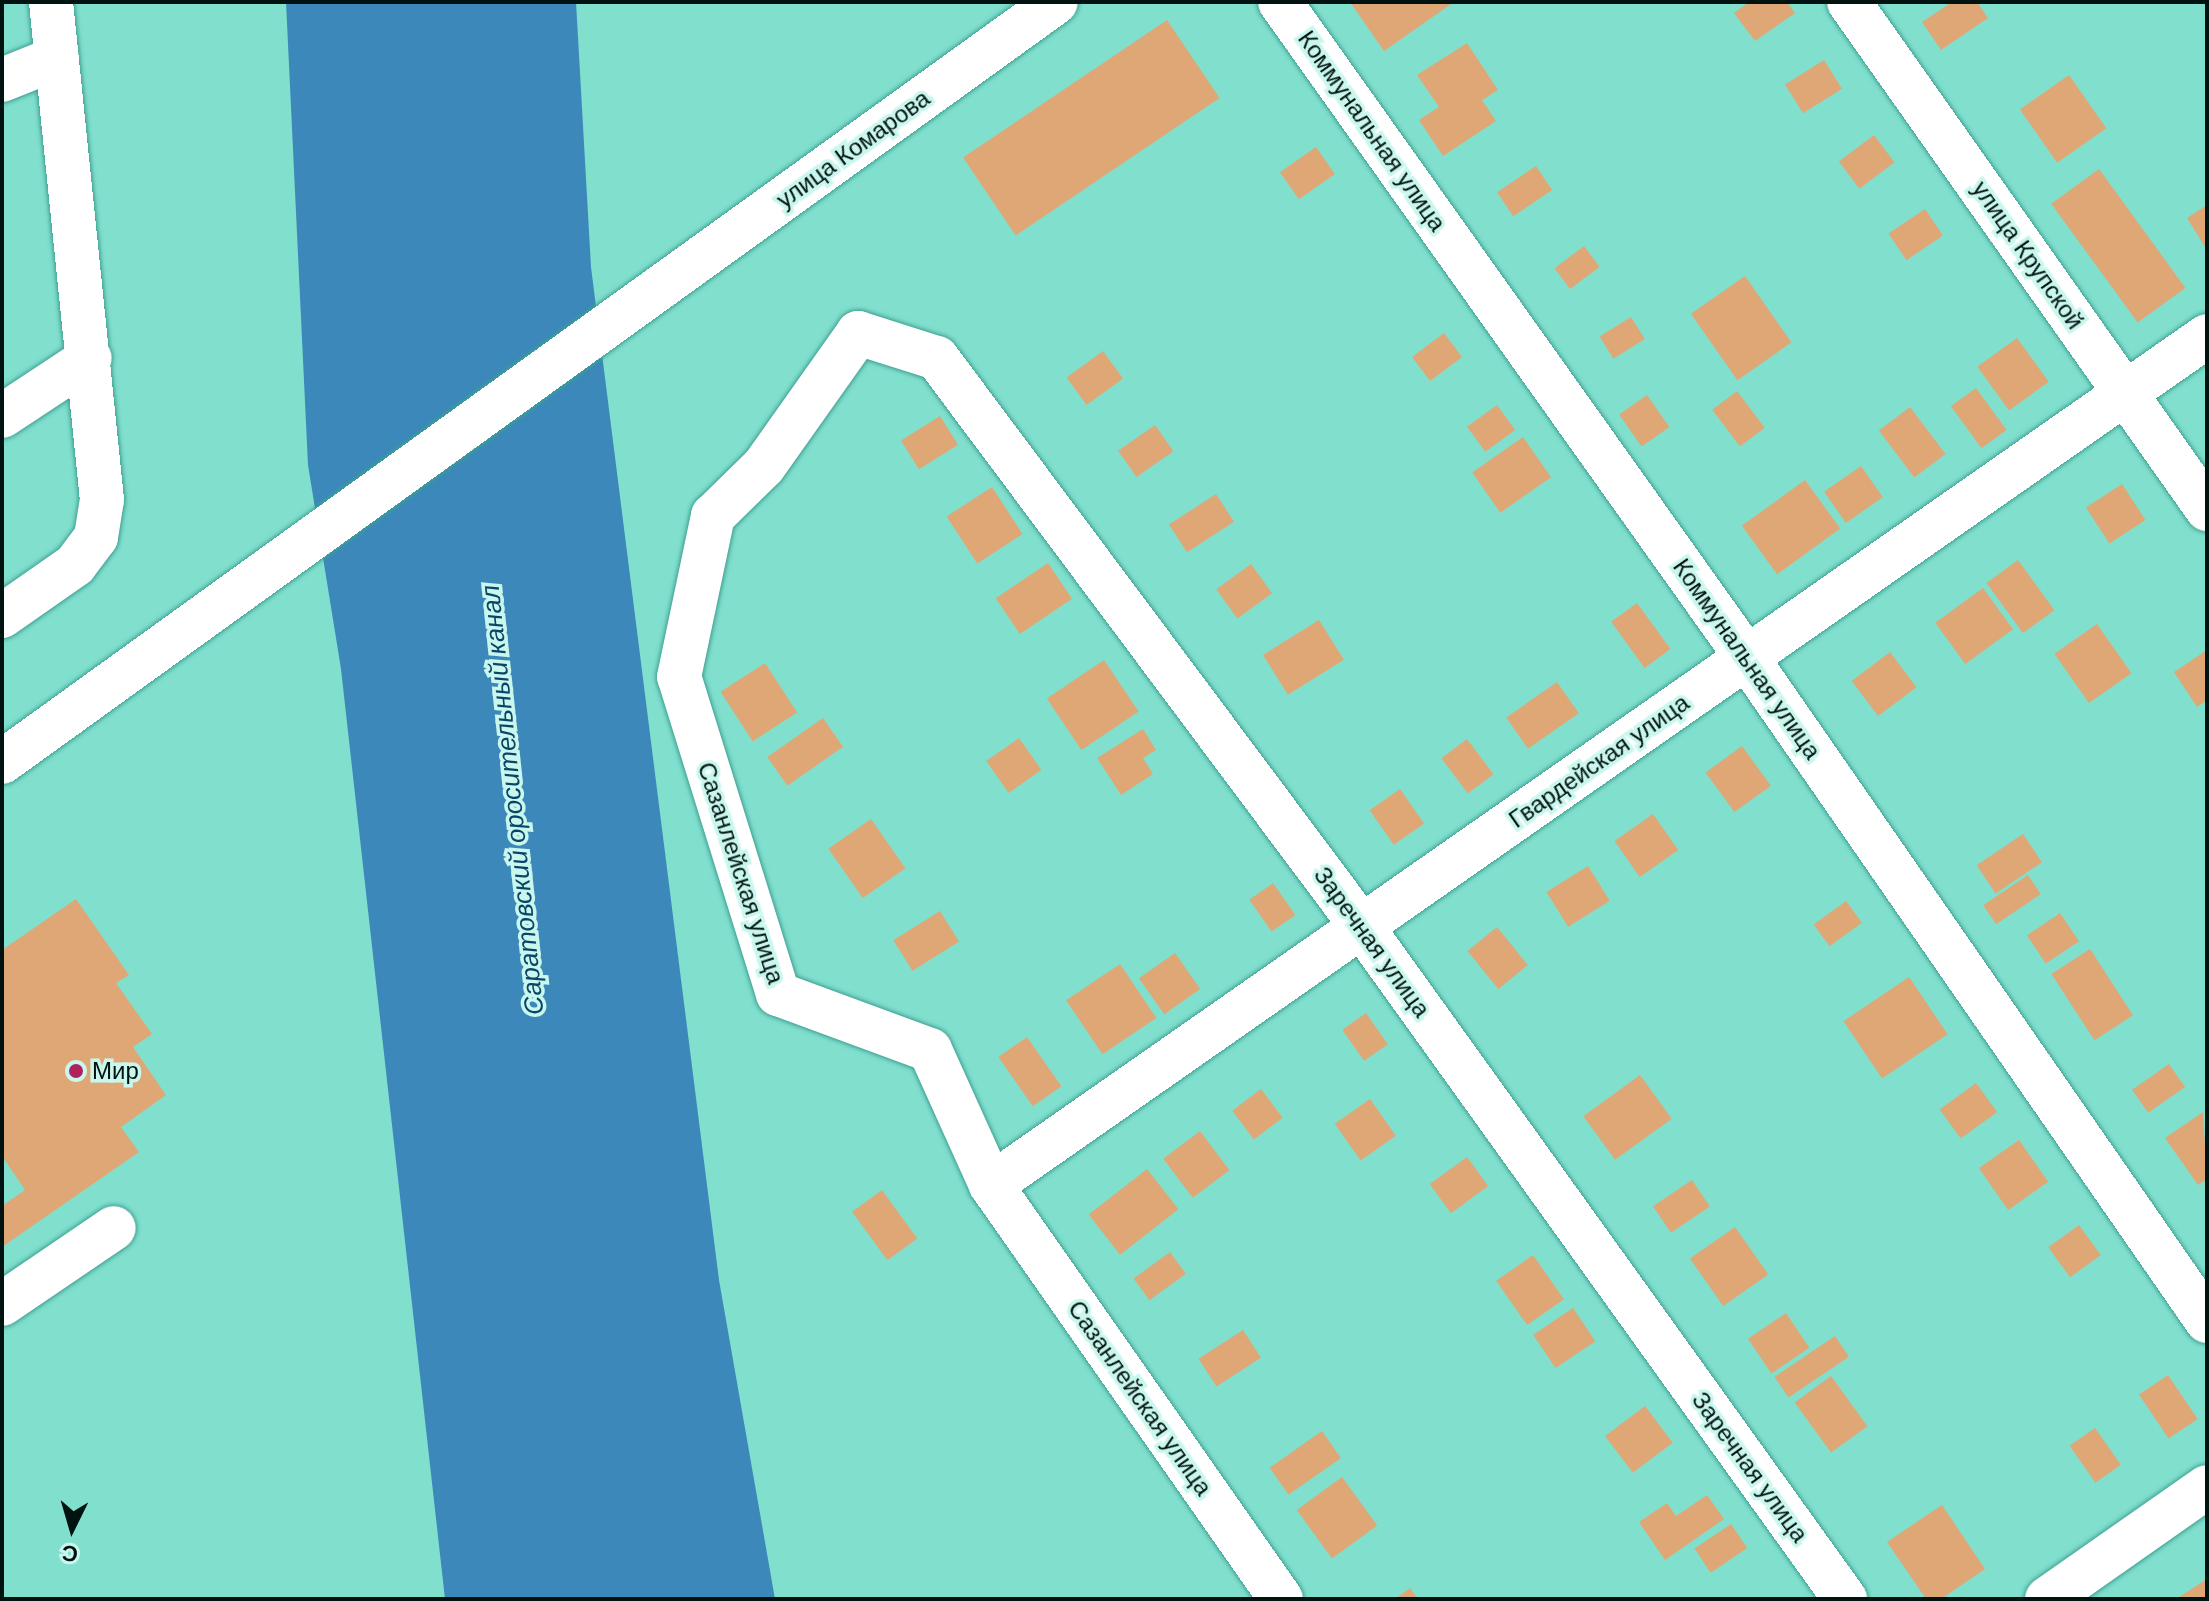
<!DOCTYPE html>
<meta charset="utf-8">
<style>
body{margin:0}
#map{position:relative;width:2209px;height:1601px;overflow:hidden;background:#81dfce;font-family:Arial,sans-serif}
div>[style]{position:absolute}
.water>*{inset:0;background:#3c88bb}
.building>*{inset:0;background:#e0a776;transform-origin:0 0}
.roads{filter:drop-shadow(0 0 2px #3ea091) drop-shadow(0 0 2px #3ea091)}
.minor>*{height:44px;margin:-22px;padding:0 22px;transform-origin:22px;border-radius:22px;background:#fff}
.major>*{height:44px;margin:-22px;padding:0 22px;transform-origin:22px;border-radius:22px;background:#fff}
.dots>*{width:22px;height:22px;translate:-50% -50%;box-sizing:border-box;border:4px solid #caf7ed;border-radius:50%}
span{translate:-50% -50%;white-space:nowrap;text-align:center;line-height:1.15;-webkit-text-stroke:7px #caf7ed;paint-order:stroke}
.street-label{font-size:24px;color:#011310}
.poi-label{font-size:24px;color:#011310}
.left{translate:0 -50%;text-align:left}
.water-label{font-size:26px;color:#084568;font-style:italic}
.frame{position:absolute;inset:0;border:4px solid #011310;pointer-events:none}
.north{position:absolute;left:32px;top:1489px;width:80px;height:80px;-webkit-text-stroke:6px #caf7ed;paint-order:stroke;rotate:185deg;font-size:22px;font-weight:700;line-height:32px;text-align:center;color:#011310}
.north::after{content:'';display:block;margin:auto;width:28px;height:36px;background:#011310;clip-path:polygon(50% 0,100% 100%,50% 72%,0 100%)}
</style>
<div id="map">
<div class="water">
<div style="clip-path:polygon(286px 2px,576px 2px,591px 267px,719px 1280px,775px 1599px,445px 1599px,341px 669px,308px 465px)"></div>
</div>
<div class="building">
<div style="clip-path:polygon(1350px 2px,1454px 2px,1384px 51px)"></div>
<div style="clip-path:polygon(1749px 2px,1787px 2px,1795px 13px,1755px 41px,1734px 13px)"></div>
<div style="clip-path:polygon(1952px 2px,1977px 2px,1988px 18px,1941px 50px,1922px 22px)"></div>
<div style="left:1167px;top:20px;width:94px;height:246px;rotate:56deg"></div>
<div style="clip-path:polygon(1467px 43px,1498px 90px,1482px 100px,1496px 121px,1443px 156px,1419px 120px,1439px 107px,1417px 75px)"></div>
<div style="left:1824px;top:60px;width:34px;height:46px;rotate:58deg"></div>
<div style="left:2069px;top:75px;width:65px;height:60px;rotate:55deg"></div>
<div style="left:1874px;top:135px;width:34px;height:44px;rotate:53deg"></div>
<div style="left:1316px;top:147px;width:33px;height:44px;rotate:55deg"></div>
<div style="left:1536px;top:166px;width:29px;height:47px;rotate:56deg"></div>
<div style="left:2099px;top:169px;width:147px;height:59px;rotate:54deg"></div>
<div style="clip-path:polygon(2207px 205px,2207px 250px,2187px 218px)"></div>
<div style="left:1925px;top:209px;width:32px;height:44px;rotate:56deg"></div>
<div style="left:1584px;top:246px;width:26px;height:37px;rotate:53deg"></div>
<div style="left:1745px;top:276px;width:81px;height:66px;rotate:55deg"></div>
<div style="left:1631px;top:317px;width:26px;height:37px;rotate:58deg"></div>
<div style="left:1444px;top:333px;width:30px;height:40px;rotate:53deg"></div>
<div style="left:2017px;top:338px;width:54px;height:49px;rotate:54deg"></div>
<div style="left:1103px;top:351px;width:34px;height:45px;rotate:54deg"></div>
<div style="left:1976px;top:388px;width:52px;height:31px;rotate:54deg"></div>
<div style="left:1737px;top:391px;width:46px;height:31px;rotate:53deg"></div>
<div style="left:1647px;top:395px;width:39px;height:34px;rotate:55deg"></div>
<div style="left:1497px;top:405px;width:31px;height:37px;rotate:54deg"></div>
<div style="left:1910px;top:407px;width:59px;height:39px;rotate:53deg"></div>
<div style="left:940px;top:416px;width:34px;height:46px;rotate:58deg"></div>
<div style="left:1155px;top:425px;width:32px;height:45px;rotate:55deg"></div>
<div style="left:1523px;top:437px;width:49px;height:62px;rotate:55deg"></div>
<div style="left:1861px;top:466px;width:38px;height:45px;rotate:55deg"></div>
<div style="left:1805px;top:480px;width:60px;height:78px;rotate:54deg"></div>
<div style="left:2122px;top:484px;width:43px;height:43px;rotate:57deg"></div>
<div style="left:992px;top:487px;width:56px;height:54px;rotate:57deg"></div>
<div style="left:1216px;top:494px;width:33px;height:56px;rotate:57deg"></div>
<div style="left:2018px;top:560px;width:62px;height:39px;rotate:54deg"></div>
<div style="left:1048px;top:563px;width:43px;height:63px;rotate:56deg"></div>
<div style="left:1251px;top:564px;width:36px;height:43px;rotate:54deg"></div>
<div style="left:1983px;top:588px;width:51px;height:59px;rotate:54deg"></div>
<div style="left:1637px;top:603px;width:57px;height:32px;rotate:54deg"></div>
<div style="left:1319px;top:620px;width:47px;height:66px;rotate:58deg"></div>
<div style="left:2097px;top:624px;width:60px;height:52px;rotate:55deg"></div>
<div style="clip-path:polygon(2207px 650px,2207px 700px,2197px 707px,2174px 672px)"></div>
<div style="left:1890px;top:652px;width:44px;height:48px;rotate:53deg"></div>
<div style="left:1104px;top:660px;width:62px;height:69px;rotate:56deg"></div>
<div style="left:765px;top:663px;width:59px;height:53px;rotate:57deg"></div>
<div style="left:1557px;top:682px;width:38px;height:62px;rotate:55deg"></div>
<div style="left:823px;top:718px;width:35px;height:68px;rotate:55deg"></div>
<div style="clip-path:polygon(1143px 729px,1156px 750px,1143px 758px,1153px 774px,1121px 795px,1097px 758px)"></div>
<div style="left:1019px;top:738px;width:39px;height:40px;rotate:55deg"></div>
<div style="left:1467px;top:739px;width:44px;height:32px;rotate:53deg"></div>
<div style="left:1742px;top:746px;width:49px;height:45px;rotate:54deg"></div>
<div style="left:1400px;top:789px;width:42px;height:37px;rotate:55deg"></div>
<div style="left:1653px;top:814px;width:44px;height:47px;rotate:55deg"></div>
<div style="left:871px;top:819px;width:60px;height:52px;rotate:55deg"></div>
<div style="left:2023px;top:834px;width:34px;height:56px;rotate:56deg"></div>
<div style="left:1588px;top:866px;width:41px;height:49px;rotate:58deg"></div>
<div style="left:2028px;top:875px;width:23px;height:54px;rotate:56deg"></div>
<div style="left:1273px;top:883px;width:39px;height:29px;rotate:55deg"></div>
<div style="clip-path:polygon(76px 899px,129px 975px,116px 983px,152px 1034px,133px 1047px,166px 1095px,121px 1127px,139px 1152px,2px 1247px,2px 1206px,25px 1190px,2px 1156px,2px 950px)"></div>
<div style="left:1846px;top:901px;width:27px;height:40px;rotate:54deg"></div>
<div style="left:940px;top:911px;width:36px;height:55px;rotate:58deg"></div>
<div style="left:2060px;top:913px;width:34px;height:40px;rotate:56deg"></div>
<div style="left:1497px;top:927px;width:49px;height:38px;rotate:51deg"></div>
<div style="left:2090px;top:949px;width:79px;height:46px;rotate:57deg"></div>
<div style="left:1175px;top:953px;width:44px;height:44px;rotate:55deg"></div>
<div style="left:1120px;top:964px;width:65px;height:65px;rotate:56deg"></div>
<div style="left:1909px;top:977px;width:69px;height:79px;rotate:56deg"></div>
<div style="left:1366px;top:1013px;width:38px;height:29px;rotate:55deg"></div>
<div style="left:1027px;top:1037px;width:60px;height:35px;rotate:55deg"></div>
<div style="left:2169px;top:1064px;width:28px;height:45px;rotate:55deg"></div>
<div style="left:1640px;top:1075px;width:54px;height:70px;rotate:54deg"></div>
<div style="left:1976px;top:1083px;width:36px;height:45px;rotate:54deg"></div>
<div style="left:1261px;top:1089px;width:36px;height:36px;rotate:53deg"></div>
<div style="left:1370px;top:1099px;width:45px;height:43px;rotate:55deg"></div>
<div style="clip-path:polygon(2203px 1112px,2207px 1179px,2198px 1185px,2165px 1138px)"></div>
<div style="left:1200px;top:1131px;width:49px;height:46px;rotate:53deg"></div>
<div style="left:2019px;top:1140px;width:51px;height:49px;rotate:55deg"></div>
<div style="left:1467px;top:1157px;width:36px;height:46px;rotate:54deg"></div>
<div style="left:1147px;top:1169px;width:51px;height:74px;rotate:52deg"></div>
<div style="left:1692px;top:1180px;width:32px;height:47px;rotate:56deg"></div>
<div style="left:882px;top:1190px;width:60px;height:37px;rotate:54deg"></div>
<div style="left:2079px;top:1225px;width:37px;height:38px;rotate:54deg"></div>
<div style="left:1735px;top:1227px;width:58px;height:55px;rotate:55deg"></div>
<div style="left:1170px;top:1252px;width:27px;height:45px;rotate:54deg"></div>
<div style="left:1533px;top:1255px;width:54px;height:45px;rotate:55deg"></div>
<div style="left:1573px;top:1308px;width:40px;height:48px;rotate:56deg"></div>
<div style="left:1786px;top:1313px;width:42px;height:46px;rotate:56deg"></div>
<div style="left:1243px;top:1330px;width:33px;height:53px;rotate:57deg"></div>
<div style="left:1835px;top:1336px;width:25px;height:73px;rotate:56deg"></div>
<div style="left:2168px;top:1375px;width:53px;height:35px;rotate:56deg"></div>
<div style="left:1831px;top:1376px;width:62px;height:45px;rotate:54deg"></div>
<div style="left:1645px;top:1406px;width:46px;height:50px;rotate:53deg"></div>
<div style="left:2095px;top:1428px;width:45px;height:31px;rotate:55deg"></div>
<div style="left:1322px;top:1431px;width:33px;height:64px;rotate:55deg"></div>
<div style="left:1342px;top:1477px;width:60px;height:56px;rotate:54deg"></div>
<div style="clip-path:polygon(1707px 1495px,1724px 1519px,1665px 1560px,1639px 1522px,1667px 1503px,1676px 1516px)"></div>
<div style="clip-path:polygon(1942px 1505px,1985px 1569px,1941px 1599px,1926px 1599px,1887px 1542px)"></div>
<div style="left:1731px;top:1524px;width:29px;height:44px;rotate:56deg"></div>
<div style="clip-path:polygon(2207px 1579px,2207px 1599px,2176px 1599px)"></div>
<div style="clip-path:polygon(1410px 1588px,1418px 1599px,1395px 1599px)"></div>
</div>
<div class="roads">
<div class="minor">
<div style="left:1280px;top:2px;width:805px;rotate:54.55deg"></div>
<div style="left:1747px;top:658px;width:807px;rotate:55.25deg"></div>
<div style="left:1849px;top:2px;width:621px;rotate:54.77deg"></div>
<div style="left:2px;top:80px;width:59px;rotate:-21.8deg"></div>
<div style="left:2px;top:416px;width:105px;rotate:-33.4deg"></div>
<div style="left:2px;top:616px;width:89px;rotate:-34.9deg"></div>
<div style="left:75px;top:565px;width:35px;rotate:-53deg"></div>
<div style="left:96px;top:537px;width:37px;rotate:-81deg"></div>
<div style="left:102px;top:500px;width:501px;rotate:-95.85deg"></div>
<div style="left:991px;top:1185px;width:1483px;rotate:-34.92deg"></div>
<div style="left:2px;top:1304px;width:135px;rotate:-34.2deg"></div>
<div style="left:1281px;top:1599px;width:505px;rotate:-125.01deg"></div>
<div style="left:991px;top:1185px;width:148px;rotate:-114.3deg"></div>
<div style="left:930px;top:1050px;width:162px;rotate:-159.8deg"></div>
<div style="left:778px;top:994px;width:332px;rotate:-107.3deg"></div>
<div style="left:679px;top:677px;width:165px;rotate:-78.1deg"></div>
<div style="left:713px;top:516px;width:71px;rotate:-44.4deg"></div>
<div style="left:764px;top:466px;width:163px;rotate:-54.7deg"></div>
<div style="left:858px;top:333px;width:83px;rotate:17.6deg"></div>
<div style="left:937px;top:358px;width:710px;rotate:53.24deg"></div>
<div style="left:1362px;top:927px;width:828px;rotate:54.29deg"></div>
<div style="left:2047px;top:1599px;width:195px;rotate:-35deg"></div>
</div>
<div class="major">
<div style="left:2px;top:762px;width:1299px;rotate:-35.79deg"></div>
</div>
</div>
<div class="dots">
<div style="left:76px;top:1071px;background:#ae225e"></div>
</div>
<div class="street-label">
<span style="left:1372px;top:131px;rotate:55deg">Коммунальная улица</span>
<span style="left:853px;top:149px;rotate:-36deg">улица Комарова</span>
<span style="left:2028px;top:255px;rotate:55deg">улица Крупской</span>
<span style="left:1747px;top:659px;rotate:55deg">Коммунальная улица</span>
<span style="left:1599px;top:761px;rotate:-35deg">Гвардейская улица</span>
<span style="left:741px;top:873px;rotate:72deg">Сазанлейская улица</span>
<span style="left:1372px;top:942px;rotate:54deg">Заречная улица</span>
<span style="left:1140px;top:1398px;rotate:55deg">Сазанлейская улица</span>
<span style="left:1750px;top:1467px;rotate:54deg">Заречная улица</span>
</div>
<div class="poi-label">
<span class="left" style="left:92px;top:1071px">Мир</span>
</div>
<div class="water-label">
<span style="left:513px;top:800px;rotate:-96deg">Саратовский оросительный канал</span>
</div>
<div class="frame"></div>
<div class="north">С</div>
</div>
